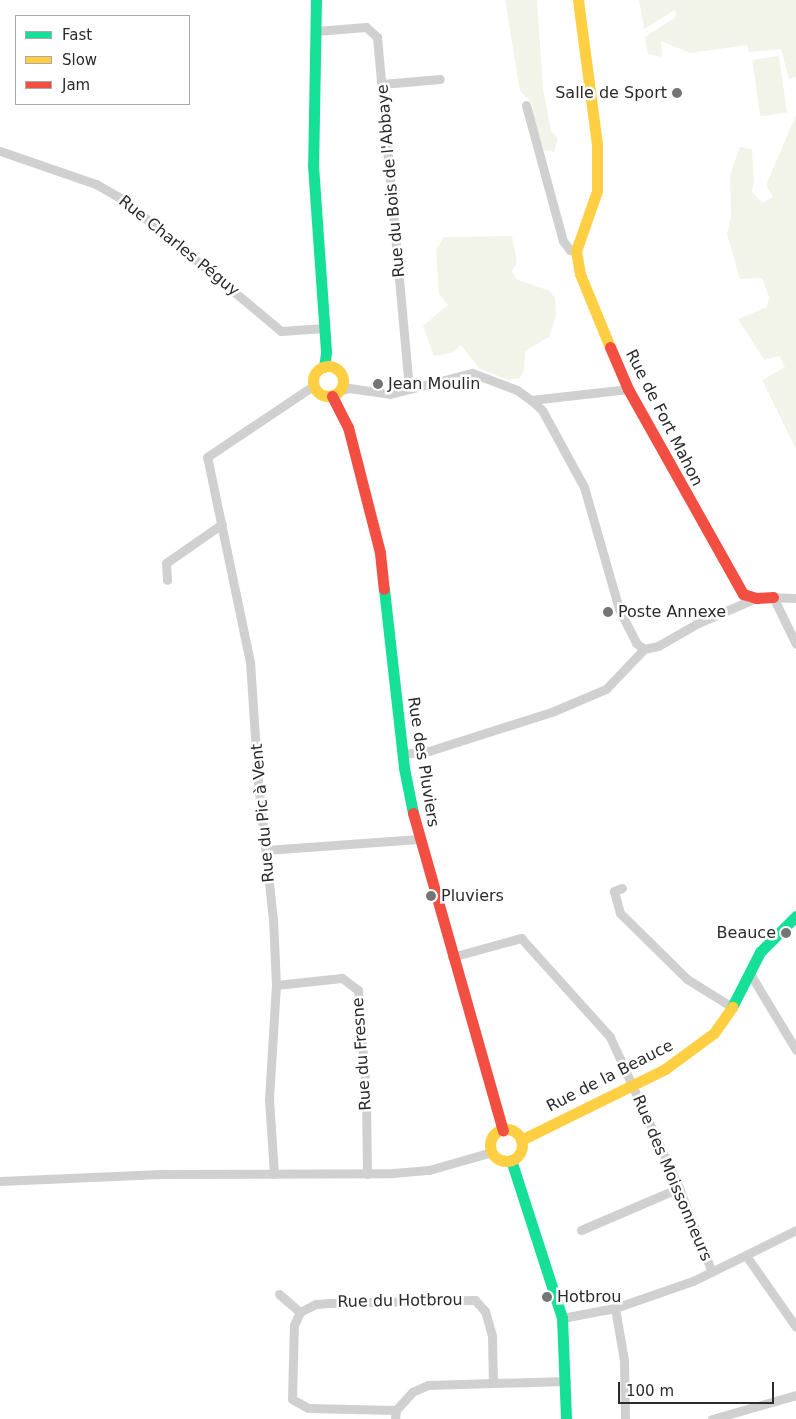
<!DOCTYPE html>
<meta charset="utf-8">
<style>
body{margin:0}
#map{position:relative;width:796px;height:1419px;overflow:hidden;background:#fff;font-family:"DejaVu Sans",sans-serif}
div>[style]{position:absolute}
.green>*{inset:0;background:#f2f4e9;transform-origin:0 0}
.street>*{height:9px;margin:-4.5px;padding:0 4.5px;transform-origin:4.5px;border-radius:4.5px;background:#d0d0d0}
.fast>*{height:11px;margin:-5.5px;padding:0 5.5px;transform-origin:5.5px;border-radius:5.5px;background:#16e098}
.slow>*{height:11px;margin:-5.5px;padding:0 5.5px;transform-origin:5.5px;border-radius:5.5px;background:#ffcf43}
.slow>.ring{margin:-5.5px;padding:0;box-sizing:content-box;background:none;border:11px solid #ffcf43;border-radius:50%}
.jam>*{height:11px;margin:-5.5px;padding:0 5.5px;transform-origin:5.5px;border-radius:5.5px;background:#f24e42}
.dots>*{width:14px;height:14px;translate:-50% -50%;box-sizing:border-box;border:2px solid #fff;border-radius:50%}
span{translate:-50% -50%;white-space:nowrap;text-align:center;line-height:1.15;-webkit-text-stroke:5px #fff;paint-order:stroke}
.poi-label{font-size:16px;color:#2b2b2b}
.right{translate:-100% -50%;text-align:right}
.left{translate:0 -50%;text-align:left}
.street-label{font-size:16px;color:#2b2b2b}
.legend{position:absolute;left:15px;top:15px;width:175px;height:90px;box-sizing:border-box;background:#fff;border:1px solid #aaa;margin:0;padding:6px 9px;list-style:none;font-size:15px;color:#2b2b2b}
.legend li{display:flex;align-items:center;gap:10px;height:25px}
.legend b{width:25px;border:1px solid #aaa}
.scale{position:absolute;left:618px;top:1382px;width:156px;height:22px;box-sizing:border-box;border:2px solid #2b2b2b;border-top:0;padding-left:6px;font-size:15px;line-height:18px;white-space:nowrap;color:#2b2b2b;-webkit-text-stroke:4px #fff;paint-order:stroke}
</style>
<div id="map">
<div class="green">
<div style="clip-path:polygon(505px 0,537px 0,543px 89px,551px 131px,558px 138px,554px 152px,542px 149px,531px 102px,520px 91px)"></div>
<div style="clip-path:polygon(639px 0,796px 0,796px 77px,789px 79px,781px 49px,749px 52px,747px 45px,690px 53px,661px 41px,662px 57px,648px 54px,645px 37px,676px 17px,675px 10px,644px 29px)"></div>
<div style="left:779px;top:56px;width:57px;height:27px;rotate:82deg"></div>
<div style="clip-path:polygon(796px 115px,796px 449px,762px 380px,785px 367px,779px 356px,764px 360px,738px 319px,767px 307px,769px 297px,762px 278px,740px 279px,727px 234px,731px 217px,730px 175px,740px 147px,752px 149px,754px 180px,752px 192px,763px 203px,773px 197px,766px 185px)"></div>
<div style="clip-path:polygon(512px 236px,517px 262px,512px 271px,516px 279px,550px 291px,555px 298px,556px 316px,549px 337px,525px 351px,524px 370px,520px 378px,508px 380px,479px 368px,461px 345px,451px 353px,434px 356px,423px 326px,448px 305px,439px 294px,436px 250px,444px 237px)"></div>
</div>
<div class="street">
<div style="left:316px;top:31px;width:50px;rotate:-4.6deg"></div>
<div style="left:366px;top:27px;width:15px;rotate:42deg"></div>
<div style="left:377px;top:37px;width:353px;rotate:84.8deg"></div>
<div style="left:382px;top:84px;width:58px;rotate:-4.9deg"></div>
<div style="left:526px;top:105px;width:141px;rotate:74.8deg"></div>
<div style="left:563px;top:241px;width:11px;rotate:52deg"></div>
<div style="left:570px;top:250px;width:6px;rotate:9deg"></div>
<div style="left:0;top:151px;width:102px;rotate:19deg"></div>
<div style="left:96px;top:184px;width:34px;rotate:30deg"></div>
<div style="left:125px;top:201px;width:203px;rotate:39.8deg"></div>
<div style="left:281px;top:331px;width:43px;rotate:-4deg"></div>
<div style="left:339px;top:391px;width:10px;rotate:-17deg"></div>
<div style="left:349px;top:388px;width:41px;rotate:8.3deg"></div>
<div style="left:390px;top:394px;width:85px;rotate:-14.4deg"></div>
<div style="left:472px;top:373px;width:48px;rotate:20.7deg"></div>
<div style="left:517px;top:390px;width:17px;rotate:36deg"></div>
<div style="left:531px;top:400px;width:15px;rotate:42deg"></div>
<div style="left:542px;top:410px;width:88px;rotate:61.4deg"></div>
<div style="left:584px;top:487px;width:127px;rotate:74deg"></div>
<div style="left:619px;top:609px;width:38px;rotate:63deg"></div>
<div style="left:636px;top:643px;width:10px;rotate:37deg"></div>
<div style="left:531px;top:400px;width:98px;rotate:-6.5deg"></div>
<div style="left:167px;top:580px;width:17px;rotate:-93deg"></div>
<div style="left:166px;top:563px;width:68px;rotate:-34.9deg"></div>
<div style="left:796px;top:598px;width:23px;rotate:-178deg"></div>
<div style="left:773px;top:597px;width:52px;rotate:63.9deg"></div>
<div style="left:403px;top:754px;width:26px;rotate:-7deg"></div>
<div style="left:429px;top:751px;width:131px;rotate:-17.7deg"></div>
<div style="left:554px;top:711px;width:56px;rotate:-22.9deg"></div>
<div style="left:606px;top:689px;width:55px;rotate:-46.5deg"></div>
<div style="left:644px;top:649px;width:14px;rotate:-12deg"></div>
<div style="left:658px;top:646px;width:46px;rotate:-29.9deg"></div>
<div style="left:698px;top:623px;width:63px;rotate:-23.3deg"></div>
<div style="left:266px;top:850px;width:153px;rotate:-4.1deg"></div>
<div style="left:622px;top:888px;width:9px;rotate:159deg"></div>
<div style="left:614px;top:891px;width:23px;rotate:75deg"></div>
<div style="left:620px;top:913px;width:94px;rotate:44.6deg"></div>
<div style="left:687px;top:979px;width:53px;rotate:31.9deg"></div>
<div style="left:452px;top:957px;width:72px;rotate:-15.4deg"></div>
<div style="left:521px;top:938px;width:133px;rotate:48deg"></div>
<div style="left:610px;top:1037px;width:166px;rotate:65.4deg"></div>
<div style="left:679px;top:1188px;width:90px;rotate:68.6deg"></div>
<div style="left:749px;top:972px;width:91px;rotate:58.9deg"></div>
<div style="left:276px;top:985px;width:66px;rotate:-6.1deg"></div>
<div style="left:342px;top:978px;width:20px;rotate:37deg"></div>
<div style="left:358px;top:990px;width:105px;rotate:85.6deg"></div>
<div style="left:366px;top:1095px;width:79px;rotate:89.3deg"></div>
<div style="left:274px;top:1174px;width:75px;rotate:-93.8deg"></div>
<div style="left:269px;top:1099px;width:114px;rotate:-86.5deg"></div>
<div style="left:276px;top:985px;width:65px;rotate:-92.6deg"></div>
<div style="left:273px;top:920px;width:139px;rotate:-96.2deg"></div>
<div style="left:258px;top:782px;width:120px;rotate:-93.8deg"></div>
<div style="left:250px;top:662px;width:209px;rotate:-101.8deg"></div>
<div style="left:207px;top:457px;width:128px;rotate:-33.8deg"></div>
<div style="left:0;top:1181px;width:161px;rotate:-2.5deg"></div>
<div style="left:161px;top:1174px;width:232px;rotate:-0.2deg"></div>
<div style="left:393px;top:1173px;width:36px;rotate:-5deg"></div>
<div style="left:429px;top:1170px;width:66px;rotate:-15.9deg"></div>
<div style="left:581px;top:1230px;width:107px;rotate:-23.2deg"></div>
<div style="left:747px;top:1257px;width:85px;rotate:55deg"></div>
<div style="left:279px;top:1294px;width:28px;rotate:41deg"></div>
<div style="left:615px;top:1308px;width:53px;rotate:80.2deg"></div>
<div style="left:624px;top:1360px;width:59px;rotate:89deg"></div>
<div style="left:562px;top:1318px;width:54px;rotate:-10.7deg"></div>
<div style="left:615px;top:1308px;width:83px;rotate:-19.1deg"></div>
<div style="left:693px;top:1281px;width:115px;rotate:-26.3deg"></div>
<div style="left:396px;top:1410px;width:88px;rotate:-178.7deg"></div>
<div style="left:308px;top:1408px;width:18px;rotate:-151deg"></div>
<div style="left:292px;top:1399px;width:74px;rotate:-88.5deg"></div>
<div style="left:294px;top:1325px;width:14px;rotate:-65deg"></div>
<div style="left:300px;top:1312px;width:18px;rotate:-27deg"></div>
<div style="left:316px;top:1304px;width:13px;rotate:-4deg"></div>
<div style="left:329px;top:1303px;width:146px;rotate:-1.2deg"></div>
<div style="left:475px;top:1300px;width:15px;rotate:48deg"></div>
<div style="left:485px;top:1311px;width:26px;rotate:74deg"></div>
<div style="left:492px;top:1336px;width:47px;rotate:88.8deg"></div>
<div style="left:395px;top:1419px;width:9px;rotate:-84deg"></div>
<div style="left:396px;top:1410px;width:24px;rotate:-48deg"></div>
<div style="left:412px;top:1392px;width:17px;rotate:-24deg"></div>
<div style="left:428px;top:1385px;width:138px;rotate:-1.7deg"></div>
<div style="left:712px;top:1419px;width:87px;rotate:-15.9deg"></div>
</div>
<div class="fast">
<div style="left:316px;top:0;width:165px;rotate:91deg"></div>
<div style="left:313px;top:165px;width:188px;rotate:86deg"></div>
<div style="left:326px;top:353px;width:14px;rotate:98deg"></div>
<div style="left:384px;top:589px;width:180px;rotate:83.6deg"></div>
<div style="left:404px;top:768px;width:46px;rotate:78.7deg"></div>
<div style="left:732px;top:1007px;width:62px;rotate:-63deg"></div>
<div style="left:760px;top:952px;width:51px;rotate:-45deg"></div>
<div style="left:511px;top:1160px;width:166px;rotate:72.1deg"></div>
<div style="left:562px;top:1318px;width:101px;rotate:87.7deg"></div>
</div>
<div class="slow">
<div style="left:578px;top:0;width:146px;rotate:82.5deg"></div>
<div style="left:597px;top:145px;width:46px;rotate:90deg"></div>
<div style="left:597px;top:191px;width:64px;rotate:109.3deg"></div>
<div style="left:576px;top:251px;width:23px;rotate:80deg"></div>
<div style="left:580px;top:274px;width:79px;rotate:67.7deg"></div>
<div class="ring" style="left:313px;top:366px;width:19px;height:19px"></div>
<div class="ring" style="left:490px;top:1129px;width:21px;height:21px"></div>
<div style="left:521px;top:1140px;width:161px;rotate:-26.2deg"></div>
<div style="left:665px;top:1069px;width:61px;rotate:-36.3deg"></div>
<div style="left:714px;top:1033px;width:32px;rotate:-55deg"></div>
</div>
<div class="jam">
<div style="left:610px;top:347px;width:46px;rotate:66.8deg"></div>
<div style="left:628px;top:389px;width:235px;rotate:60.7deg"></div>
<div style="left:743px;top:594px;width:14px;rotate:17deg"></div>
<div style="left:756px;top:598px;width:17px;rotate:-3deg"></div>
<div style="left:332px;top:396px;width:35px;rotate:63deg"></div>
<div style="left:348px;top:427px;width:130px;rotate:75.7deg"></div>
<div style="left:380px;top:553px;width:36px;rotate:84deg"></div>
<div style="left:413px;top:813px;width:330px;rotate:74.2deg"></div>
</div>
<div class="dots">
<div style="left:677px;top:93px;background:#757575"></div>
<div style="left:378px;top:384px;background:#757575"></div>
<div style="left:608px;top:612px;background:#757575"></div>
<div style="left:431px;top:896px;background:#757575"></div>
<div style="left:786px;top:933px;background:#757575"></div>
<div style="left:547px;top:1297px;background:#757575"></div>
</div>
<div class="poi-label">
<span class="right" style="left:667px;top:93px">Salle de Sport</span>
<span class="left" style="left:388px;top:384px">Jean Moulin</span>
<span class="left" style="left:618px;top:612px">Poste Annexe</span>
<span class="left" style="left:441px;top:896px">Pluviers</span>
<span class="right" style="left:776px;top:933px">Beauce</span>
<span class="left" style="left:557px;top:1297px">Hotbrou</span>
</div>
<div class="street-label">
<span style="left:391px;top:181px;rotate:-95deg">Rue du Bois de l'Abbaye</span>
<span style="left:179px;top:246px;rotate:39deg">Rue Charles Péguy</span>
<span style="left:664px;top:418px;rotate:63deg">Rue de Fort Mahon</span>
<span style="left:423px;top:762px;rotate:81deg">Rue des Pluviers</span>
<span style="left:263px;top:813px;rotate:-95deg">Rue du Pic à Vent</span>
<span style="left:362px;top:1054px;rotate:-94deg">Rue du Fresne</span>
<span style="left:610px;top:1076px;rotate:-27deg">Rue de la Beauce</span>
<span style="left:672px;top:1178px;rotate:67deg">Rue des Moissonneurs</span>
<span style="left:400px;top:1301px;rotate:-1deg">Rue du Hotbrou</span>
</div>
<ul class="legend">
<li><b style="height:6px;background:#16e098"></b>Fast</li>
<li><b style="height:6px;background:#ffcf43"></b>Slow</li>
<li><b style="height:6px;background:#f24e42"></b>Jam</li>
</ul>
<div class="scale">100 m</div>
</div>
